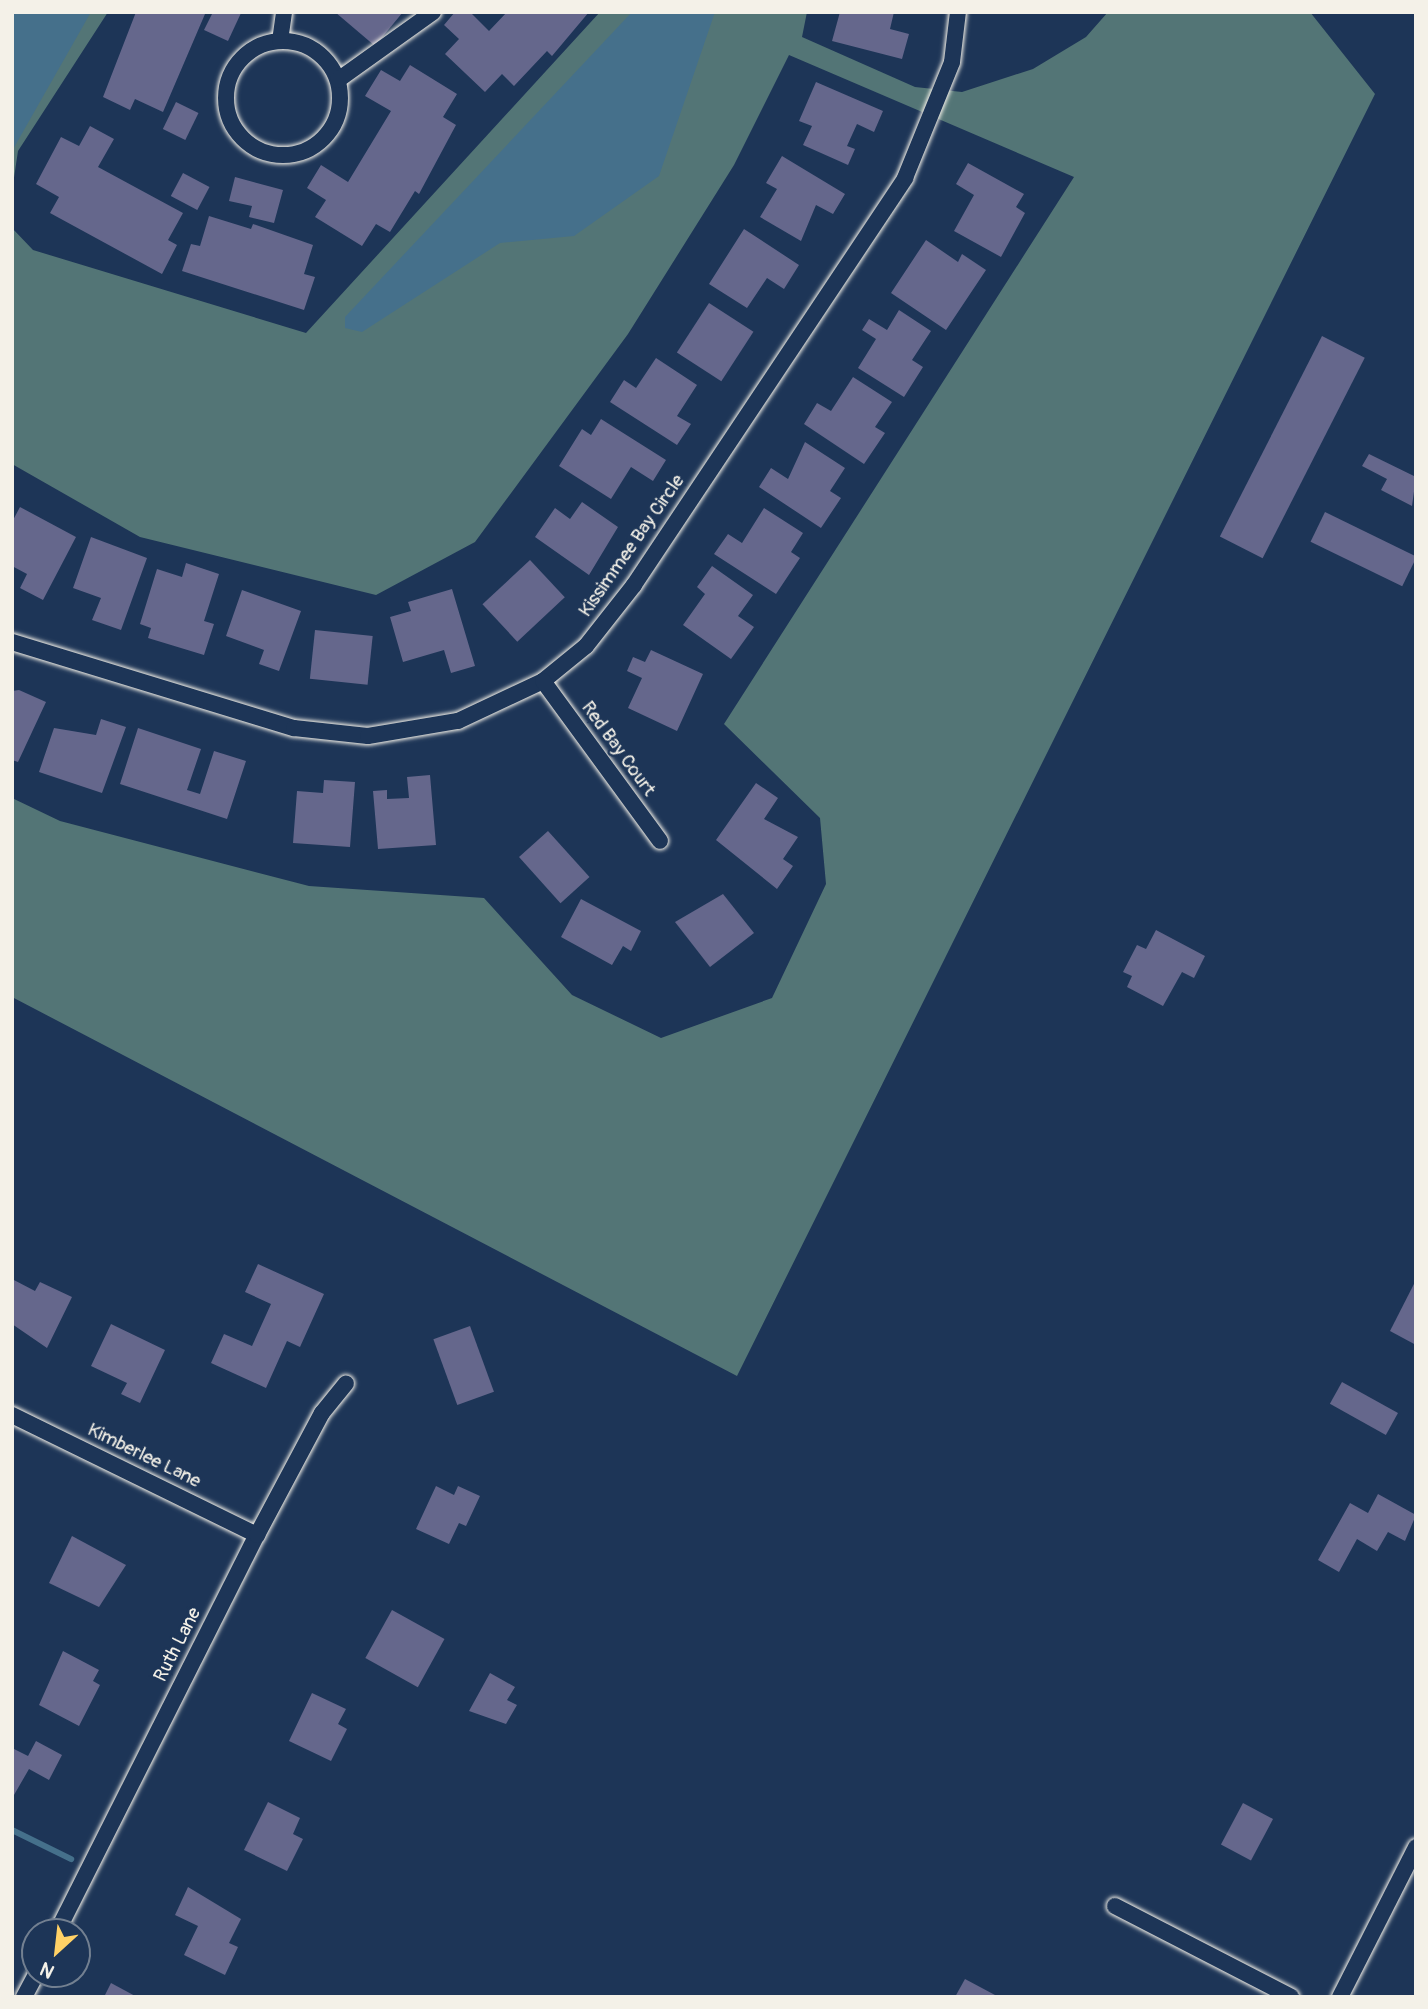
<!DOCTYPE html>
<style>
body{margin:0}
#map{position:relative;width:1428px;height:2009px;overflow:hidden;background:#1d3557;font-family:Pangolin,sans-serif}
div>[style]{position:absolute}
.green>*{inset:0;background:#537576}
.water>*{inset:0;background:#45708b}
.stream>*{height:6px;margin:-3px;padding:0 3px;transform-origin:3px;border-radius:3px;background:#45708b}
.building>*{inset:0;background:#65678c;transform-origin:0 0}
.roads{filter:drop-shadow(0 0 2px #f4f1e8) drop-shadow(0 0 2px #f4f1e8)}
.street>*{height:16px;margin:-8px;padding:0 8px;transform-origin:8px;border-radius:8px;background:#1d3557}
.street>.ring{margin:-8px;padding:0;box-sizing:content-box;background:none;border:16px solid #1d3557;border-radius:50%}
span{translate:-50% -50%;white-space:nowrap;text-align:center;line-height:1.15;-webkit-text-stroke:5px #1d3557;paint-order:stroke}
.street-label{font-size:19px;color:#f4f1e8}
.frame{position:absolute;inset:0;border:14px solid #f4f1e8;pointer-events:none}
.north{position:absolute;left:21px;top:1918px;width:70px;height:70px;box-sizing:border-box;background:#1d3557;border:2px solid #738091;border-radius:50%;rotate:207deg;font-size:19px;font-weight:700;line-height:28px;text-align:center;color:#f4f1e8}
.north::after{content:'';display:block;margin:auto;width:24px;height:32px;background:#ffd166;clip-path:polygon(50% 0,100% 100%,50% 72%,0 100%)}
</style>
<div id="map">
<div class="green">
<div style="clip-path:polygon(12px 12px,108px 12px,18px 151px,12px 191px)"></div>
<div style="clip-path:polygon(600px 12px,807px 12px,802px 37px,915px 87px,962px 92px,1033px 69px,1086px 37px,1108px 12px,1310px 12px,1375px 94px,737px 1376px,12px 997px,12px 798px,60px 821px,309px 886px,484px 898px,572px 995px,661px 1038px,772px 998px,826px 884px,820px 818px,724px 724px,1074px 177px,789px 55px,734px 165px,628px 334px,475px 542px,376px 595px,140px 537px,12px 464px,12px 228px,33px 250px,306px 333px)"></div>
</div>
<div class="water">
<div style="clip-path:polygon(12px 12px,91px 12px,12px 151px)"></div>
<div style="clip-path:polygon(632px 12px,715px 12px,659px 176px,574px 236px,500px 243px,362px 332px,345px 328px,345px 317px)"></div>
</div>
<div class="stream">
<div style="left:12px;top:1830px;width:66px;rotate:26.2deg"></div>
</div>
<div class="building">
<div style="clip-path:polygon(136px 12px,205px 14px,163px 112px,135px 99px,130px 110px,103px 97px)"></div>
<div style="clip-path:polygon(213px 12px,241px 13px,228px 41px,204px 30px)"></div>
<div style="clip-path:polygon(335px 12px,403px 12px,375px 46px)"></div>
<div style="clip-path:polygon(455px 12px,470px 12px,489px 31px,507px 12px,589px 12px,552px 56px,547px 51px,514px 86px,502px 74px,485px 92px,445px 54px,459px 39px,444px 25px)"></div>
<div style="clip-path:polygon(840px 12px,894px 12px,890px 29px,909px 34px,902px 59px,832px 41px)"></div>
<div style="clip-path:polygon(410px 65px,457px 94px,443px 117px,456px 125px,419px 194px,415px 191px,390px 232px,376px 224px,362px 246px,315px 217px,326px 200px,307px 188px,321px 165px,348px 182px,391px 111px,365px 96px,381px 70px,400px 81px)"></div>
<div style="clip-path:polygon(816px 82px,883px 111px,874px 132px,857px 124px,847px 146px,855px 149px,848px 165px,803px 145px,812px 126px,799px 121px)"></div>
<div style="left:176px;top:102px;width:25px;height:30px;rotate:26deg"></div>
<div style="clip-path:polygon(90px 126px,114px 139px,98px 167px,183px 213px,168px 240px,177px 245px,162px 274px,50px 213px,59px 197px,36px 184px,61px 137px,79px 146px)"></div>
<div style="clip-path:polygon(782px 156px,845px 194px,833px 214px,816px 205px,801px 241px,760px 217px,777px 189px,766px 183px)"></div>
<div style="clip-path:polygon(968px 163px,1024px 194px,1016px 207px,1025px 213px,1001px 257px,954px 231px,974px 195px,956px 184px)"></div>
<div style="left:183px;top:173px;width:30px;height:26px;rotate:28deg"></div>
<div style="clip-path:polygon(235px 177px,283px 190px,274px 223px,249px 217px,252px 206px,229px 201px)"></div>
<div style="clip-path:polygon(209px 216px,251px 229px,253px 224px,313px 245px,304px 274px,315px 277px,304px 310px,182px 271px,191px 244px,200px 246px)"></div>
<div style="clip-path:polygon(744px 229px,799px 265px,784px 289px,767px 278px,747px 308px,709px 284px)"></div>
<div style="clip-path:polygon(926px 240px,958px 262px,962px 254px,986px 270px,946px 330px,891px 293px)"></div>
<div style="left:709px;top:303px;width:53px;height:59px;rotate:33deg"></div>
<div style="clip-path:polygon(899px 310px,931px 331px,912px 360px,923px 367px,904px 397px,858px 368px,876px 339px,862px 330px,869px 319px,887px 330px)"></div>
<div style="left:1322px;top:336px;width:48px;height:225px;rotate:27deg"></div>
<div style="clip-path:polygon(656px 358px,697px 385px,677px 416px,691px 424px,677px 445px,610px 402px,624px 380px,636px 388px)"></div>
<div style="clip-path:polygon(853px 377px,892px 402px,875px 427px,885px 433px,864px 464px,804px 424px,817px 403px,831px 411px)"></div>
<div style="clip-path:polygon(601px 419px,666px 460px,653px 481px,631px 467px,611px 499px,559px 466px,582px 429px,591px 435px)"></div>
<div style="clip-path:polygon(805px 442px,845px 468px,830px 491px,841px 498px,821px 528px,759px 487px,771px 468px,788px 479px)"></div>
<div style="clip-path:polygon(1369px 454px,1416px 477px,1412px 506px,1381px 490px,1387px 479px,1362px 466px)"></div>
<div style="clip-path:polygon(582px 502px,618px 527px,589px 575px,535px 537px,555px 508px,570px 519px)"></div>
<div style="clip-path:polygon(20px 507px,76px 537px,43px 600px,20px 588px,27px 574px,12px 566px,12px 522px)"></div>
<div style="clip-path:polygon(764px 508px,803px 533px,791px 552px,800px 558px,776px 594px,714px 554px,728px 534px,742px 543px)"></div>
<div style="left:1325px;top:512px;width:102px;height:33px;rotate:26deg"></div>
<div style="clip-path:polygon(91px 537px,147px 558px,121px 630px,92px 620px,101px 598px,73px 588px)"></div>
<div style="left:530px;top:560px;width:51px;height:65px;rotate:47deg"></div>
<div style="clip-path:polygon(186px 563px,219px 574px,204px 621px,214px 624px,204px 655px,148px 638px,151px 628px,140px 624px,157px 569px,182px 577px)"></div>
<div style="clip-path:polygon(712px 566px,753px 595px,738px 616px,754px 627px,731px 659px,683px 625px,705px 594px,697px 587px)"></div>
<div style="clip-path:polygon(452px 589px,475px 666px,451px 673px,444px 650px,403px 662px,390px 617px,411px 611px,408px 602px)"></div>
<div style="clip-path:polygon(242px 590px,301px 611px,279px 671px,259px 664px,264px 650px,226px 636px)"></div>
<div style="left:315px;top:630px;width:58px;height:49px;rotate:6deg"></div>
<div style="clip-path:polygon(651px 650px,703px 674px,677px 731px,628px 708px,642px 678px,627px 671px,633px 657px,645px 662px)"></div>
<div style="clip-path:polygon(19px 690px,46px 702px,18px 762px,12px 760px,12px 691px)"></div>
<div style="clip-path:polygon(101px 719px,126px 727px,102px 793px,39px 772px,54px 728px,96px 735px)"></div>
<div style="clip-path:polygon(138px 728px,201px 749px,187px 790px,200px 794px,214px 751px,246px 761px,227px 819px,120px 784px)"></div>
<div style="clip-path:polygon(430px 775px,436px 845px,378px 849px,373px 791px,387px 790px,387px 799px,409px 798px,407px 777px)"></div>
<div style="clip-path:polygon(324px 780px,355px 782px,350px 847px,293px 843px,297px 791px,323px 793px)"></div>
<div style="clip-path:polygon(756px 783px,778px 798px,764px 819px,798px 837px,783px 859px,793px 866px,777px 889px,716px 840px)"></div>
<div style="left:548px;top:831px;width:62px;height:39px;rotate:48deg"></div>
<div style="clip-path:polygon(723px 894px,754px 933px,710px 967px,675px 922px)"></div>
<div style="clip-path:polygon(581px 899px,641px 931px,631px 951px,623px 946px,612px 965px,561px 937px)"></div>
<div style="clip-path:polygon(1156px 930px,1205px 956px,1194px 978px,1182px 972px,1163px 1006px,1127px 987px,1132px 976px,1123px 972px,1137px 945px,1146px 949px)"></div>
<div style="clip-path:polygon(258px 1264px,324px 1294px,300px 1347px,287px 1341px,266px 1388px,211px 1363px,224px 1334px,252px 1346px,271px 1304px,245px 1292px)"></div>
<div style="clip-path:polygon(12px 1279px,35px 1291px,40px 1282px,72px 1297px,47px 1348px,12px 1324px)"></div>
<div style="clip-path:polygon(1416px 1280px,1416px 1345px,1390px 1331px)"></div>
<div style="clip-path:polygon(111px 1324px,165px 1350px,140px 1403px,121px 1394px,127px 1383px,91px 1366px)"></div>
<div style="left:470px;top:1326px;width:70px;height:39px;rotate:70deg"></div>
<div style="left:1342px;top:1382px;width:64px;height:25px;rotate:29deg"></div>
<div style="clip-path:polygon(436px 1486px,454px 1495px,458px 1486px,480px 1496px,466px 1526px,459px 1523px,449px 1544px,416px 1529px)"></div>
<div style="clip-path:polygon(1378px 1494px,1416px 1515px,1405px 1541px,1388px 1532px,1377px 1551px,1357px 1539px,1339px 1572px,1318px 1560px,1350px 1503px,1368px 1513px)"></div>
<div style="clip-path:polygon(72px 1536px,126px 1565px,99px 1607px,49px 1583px)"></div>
<div style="left:392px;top:1610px;width:60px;height:55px;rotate:29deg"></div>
<div style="clip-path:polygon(63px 1651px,99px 1670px,93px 1681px,100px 1685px,79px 1726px,39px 1705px)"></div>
<div style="clip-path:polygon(490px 1673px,515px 1687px,507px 1700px,517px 1705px,506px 1724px,469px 1711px)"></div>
<div style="clip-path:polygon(312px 1693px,346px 1709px,338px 1724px,347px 1729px,331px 1761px,289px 1741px)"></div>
<div style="clip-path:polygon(36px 1741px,62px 1755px,49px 1780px,29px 1769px,14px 1795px,12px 1748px,28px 1756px)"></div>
<div style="clip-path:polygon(268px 1802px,300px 1818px,293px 1834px,303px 1839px,287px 1871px,244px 1850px)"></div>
<div style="left:1243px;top:1803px;width:34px;height:47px;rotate:28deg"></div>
<div style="clip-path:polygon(188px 1887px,241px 1919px,229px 1943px,238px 1947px,225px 1975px,184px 1955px,198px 1926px,175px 1915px)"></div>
<div style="clip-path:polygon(965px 1979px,995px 1995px,994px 1997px,955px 1997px)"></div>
<div style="clip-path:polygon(111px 1983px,137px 1997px,104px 1997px)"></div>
</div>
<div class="roads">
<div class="street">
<div class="ring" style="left:226px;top:41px;width:98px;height:98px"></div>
<div style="left:280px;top:41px;width:29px;rotate:-82deg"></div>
<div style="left:338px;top:80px;width:117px;rotate:-35.6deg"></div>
<div style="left:12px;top:642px;width:295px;rotate:17deg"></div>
<div style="left:294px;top:728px;width:74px;rotate:6.2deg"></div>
<div style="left:368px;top:736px;width:91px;rotate:-9.5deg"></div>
<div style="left:458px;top:721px;width:94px;rotate:-25.2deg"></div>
<div style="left:543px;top:681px;width:55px;rotate:-39.1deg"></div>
<div style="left:586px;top:646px;width:78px;rotate:-51.8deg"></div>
<div style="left:634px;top:585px;width:489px;rotate:-56.3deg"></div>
<div style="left:905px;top:178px;width:125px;rotate:-67.9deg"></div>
<div style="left:952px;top:62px;width:50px;rotate:-83.2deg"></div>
<div style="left:543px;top:681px;width:198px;rotate:53.8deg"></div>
<div style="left:12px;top:1415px;width:273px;rotate:26.1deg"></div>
<div style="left:1115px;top:1906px;width:198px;rotate:27.3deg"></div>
<div style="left:57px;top:1932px;width:445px;rotate:-63.3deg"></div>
<div style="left:257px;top:1535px;width:138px;rotate:-62deg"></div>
<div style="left:322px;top:1413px;width:38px;rotate:-51deg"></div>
<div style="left:24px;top:1997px;width:26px;rotate:-62deg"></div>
<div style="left:1340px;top:1997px;width:168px;rotate:-63.1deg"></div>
</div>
</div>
<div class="street-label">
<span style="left:632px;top:546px;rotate:-55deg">Kissimmee Bay Circle</span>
<span style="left:618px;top:749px;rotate:54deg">Red Bay Court</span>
<span style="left:144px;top:1456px;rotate:26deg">Kimberlee Lane</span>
<span style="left:178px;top:1645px;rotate:-63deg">Ruth Lane</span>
</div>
<div class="frame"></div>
<div class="north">N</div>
</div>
